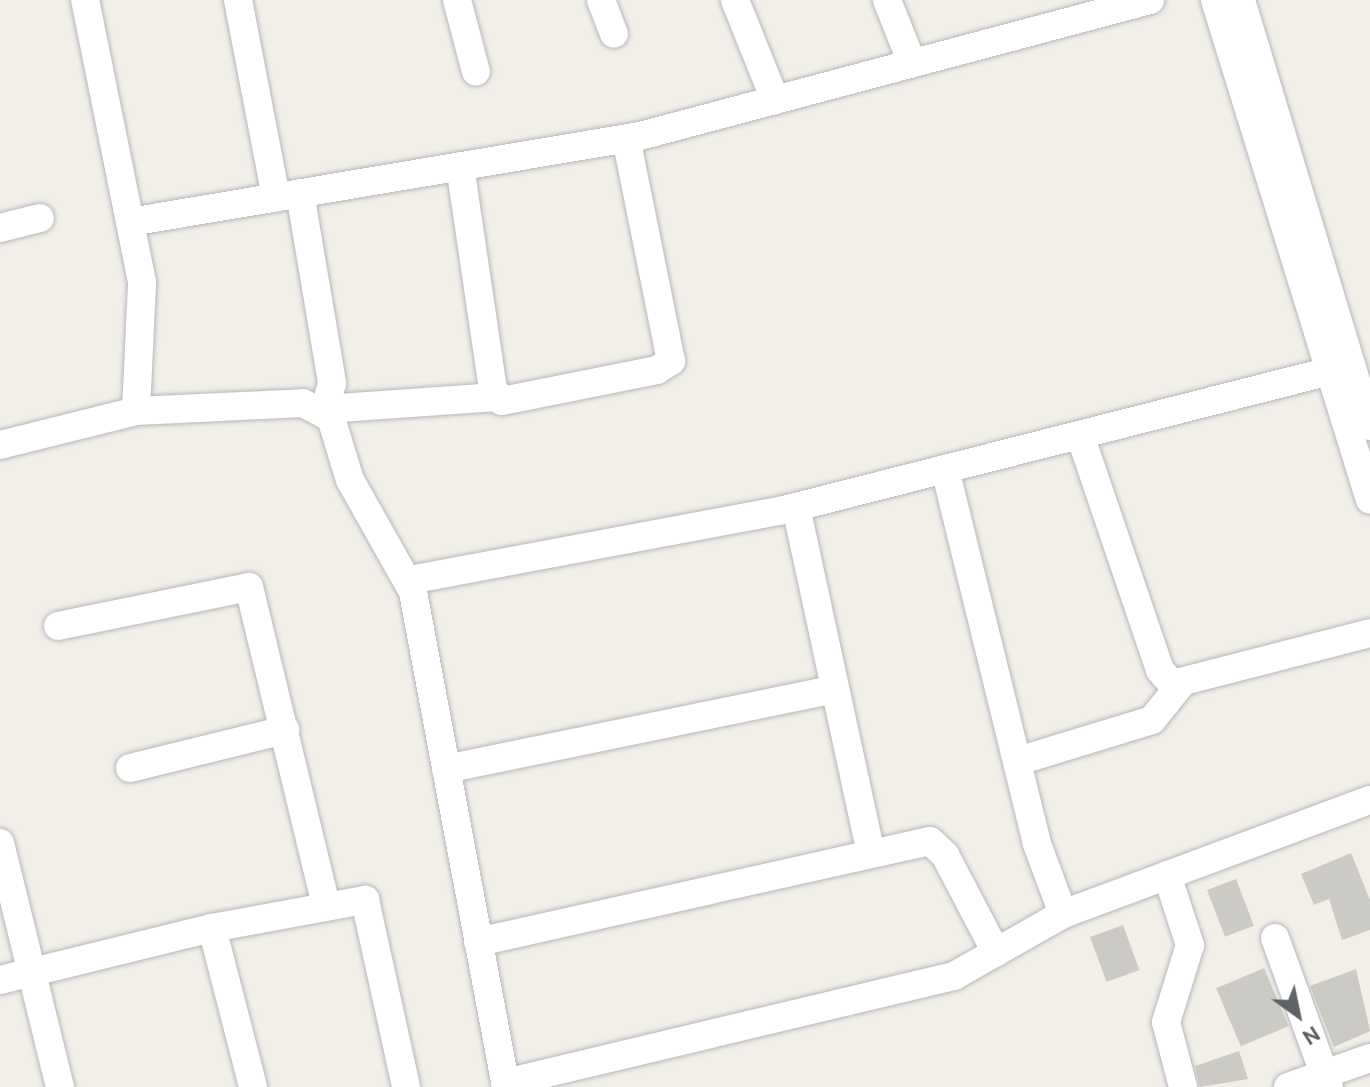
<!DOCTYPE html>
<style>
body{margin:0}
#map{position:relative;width:1370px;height:1087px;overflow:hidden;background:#f1efe8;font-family:Cabin,sans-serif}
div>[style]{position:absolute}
.building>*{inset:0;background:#cccac5;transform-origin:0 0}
.roads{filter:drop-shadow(0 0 2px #b5b8bc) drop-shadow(0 0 2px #b5b8bc)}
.minor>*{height:28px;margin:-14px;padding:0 14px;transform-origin:14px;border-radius:14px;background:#fff}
span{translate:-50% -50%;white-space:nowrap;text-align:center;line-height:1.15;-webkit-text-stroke:6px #fff;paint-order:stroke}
.north{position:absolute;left:1258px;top:975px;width:80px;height:80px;-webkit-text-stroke:6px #fff;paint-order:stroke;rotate:147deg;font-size:22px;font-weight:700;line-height:32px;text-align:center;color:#5f6368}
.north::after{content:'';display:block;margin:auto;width:28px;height:36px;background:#5f6368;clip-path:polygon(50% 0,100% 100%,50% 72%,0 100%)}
</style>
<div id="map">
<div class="building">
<div style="clip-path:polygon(1351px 853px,1370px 900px,1370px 930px,1342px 940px,1329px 899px,1314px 905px,1301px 874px)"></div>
<div style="left:1236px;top:879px;width:50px;height:31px;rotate:69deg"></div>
<div style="left:1123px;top:925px;width:48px;height:35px;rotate:70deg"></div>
<div style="left:1264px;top:968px;width:63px;height:52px;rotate:67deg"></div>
<div style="clip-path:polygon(1356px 969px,1370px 1031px,1334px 1047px,1310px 986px)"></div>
<div style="clip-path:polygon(1239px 1051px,1248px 1079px,1200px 1087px,1195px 1066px)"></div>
</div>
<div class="roads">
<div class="minor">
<div style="left:238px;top:0;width:201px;rotate:79.1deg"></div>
<div style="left:457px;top:0;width:74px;rotate:75.2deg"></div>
<div style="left:601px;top:0;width:36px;rotate:69deg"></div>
<div style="left:735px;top:0;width:108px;rotate:68.2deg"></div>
<div style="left:887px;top:0;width:68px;rotate:68.4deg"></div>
<div style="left:1215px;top:0;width:523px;rotate:72.78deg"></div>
<div style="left:1241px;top:0;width:445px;rotate:73.2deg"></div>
<div style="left:460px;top:166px;width:225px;rotate:81.6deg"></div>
<div style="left:493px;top:389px;width:15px;rotate:53deg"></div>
<div style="left:502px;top:401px;width:158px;rotate:-11.3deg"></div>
<div style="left:657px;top:370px;width:17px;rotate:-33deg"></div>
<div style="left:671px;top:361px;width:227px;rotate:-101.4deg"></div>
<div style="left:300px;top:193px;width:193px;rotate:80.4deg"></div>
<div style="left:332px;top:383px;width:27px;rotate:105deg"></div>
<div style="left:325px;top:409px;width:171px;rotate:-4deg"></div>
<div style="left:130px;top:222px;width:517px;rotate:-9.57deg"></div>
<div style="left:640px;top:136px;width:528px;rotate:-14.93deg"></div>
<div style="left:0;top:228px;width:41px;rotate:-14deg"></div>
<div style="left:136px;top:411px;width:167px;rotate:-2.7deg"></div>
<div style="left:303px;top:403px;width:32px;rotate:28deg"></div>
<div style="left:331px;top:418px;width:65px;rotate:73deg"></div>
<div style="left:350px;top:480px;width:129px;rotate:60.6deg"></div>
<div style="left:413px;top:592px;width:504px;rotate:79.36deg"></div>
<div style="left:1080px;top:435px;width:248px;rotate:71.2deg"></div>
<div style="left:1160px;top:670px;width:18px;rotate:49deg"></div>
<div style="left:1172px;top:684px;width:204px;rotate:-14.4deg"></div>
<div style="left:0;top:445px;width:140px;rotate:-14deg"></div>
<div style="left:136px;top:411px;width:129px;rotate:-87.3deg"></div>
<div style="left:142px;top:282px;width:288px;rotate:-101.4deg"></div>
<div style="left:945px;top:469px;width:386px;rotate:76.2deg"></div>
<div style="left:1037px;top:844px;width:75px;rotate:69.6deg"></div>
<div style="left:796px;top:507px;width:354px;rotate:77.8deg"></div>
<div style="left:410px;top:580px;width:380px;rotate:-10.6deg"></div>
<div style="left:784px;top:510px;width:563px;rotate:-14.28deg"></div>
<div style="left:58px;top:626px;width:195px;rotate:-11.5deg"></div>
<div style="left:249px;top:587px;width:327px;rotate:76.4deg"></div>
<div style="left:1018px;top:761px;width:140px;rotate:-17deg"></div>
<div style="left:1152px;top:720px;width:45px;rotate:-51.3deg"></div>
<div style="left:130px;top:768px;width:160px;rotate:-13.8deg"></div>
<div style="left:446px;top:769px;width:397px;rotate:-11.6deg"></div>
<div style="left:0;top:843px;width:251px;rotate:76.2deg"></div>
<div style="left:1167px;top:875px;width:74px;rotate:71.8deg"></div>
<div style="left:1190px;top:945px;width:81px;rotate:107.3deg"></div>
<div style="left:1166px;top:1022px;width:67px;rotate:75.3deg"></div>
<div style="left:212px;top:928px;width:156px;rotate:-10.4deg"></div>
<div style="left:365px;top:900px;width:191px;rotate:77.6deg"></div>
<div style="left:1275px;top:938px;width:158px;rotate:70.1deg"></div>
<div style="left:478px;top:942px;width:463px;rotate:-12.6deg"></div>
<div style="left:930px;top:841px;width:21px;rotate:43deg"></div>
<div style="left:945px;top:855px;width:110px;rotate:62.3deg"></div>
<div style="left:0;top:980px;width:218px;rotate:-13.8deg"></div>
<div style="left:212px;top:928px;width:164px;rotate:75.5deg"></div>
<div style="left:505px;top:1083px;width:462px;rotate:-13.4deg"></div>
<div style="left:954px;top:976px;width:125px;rotate:-29.6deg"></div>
<div style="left:1063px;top:914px;width:327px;rotate:-20.4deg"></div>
<div style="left:1288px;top:1087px;width:87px;rotate:-19.5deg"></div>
</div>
</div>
<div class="north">N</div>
</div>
